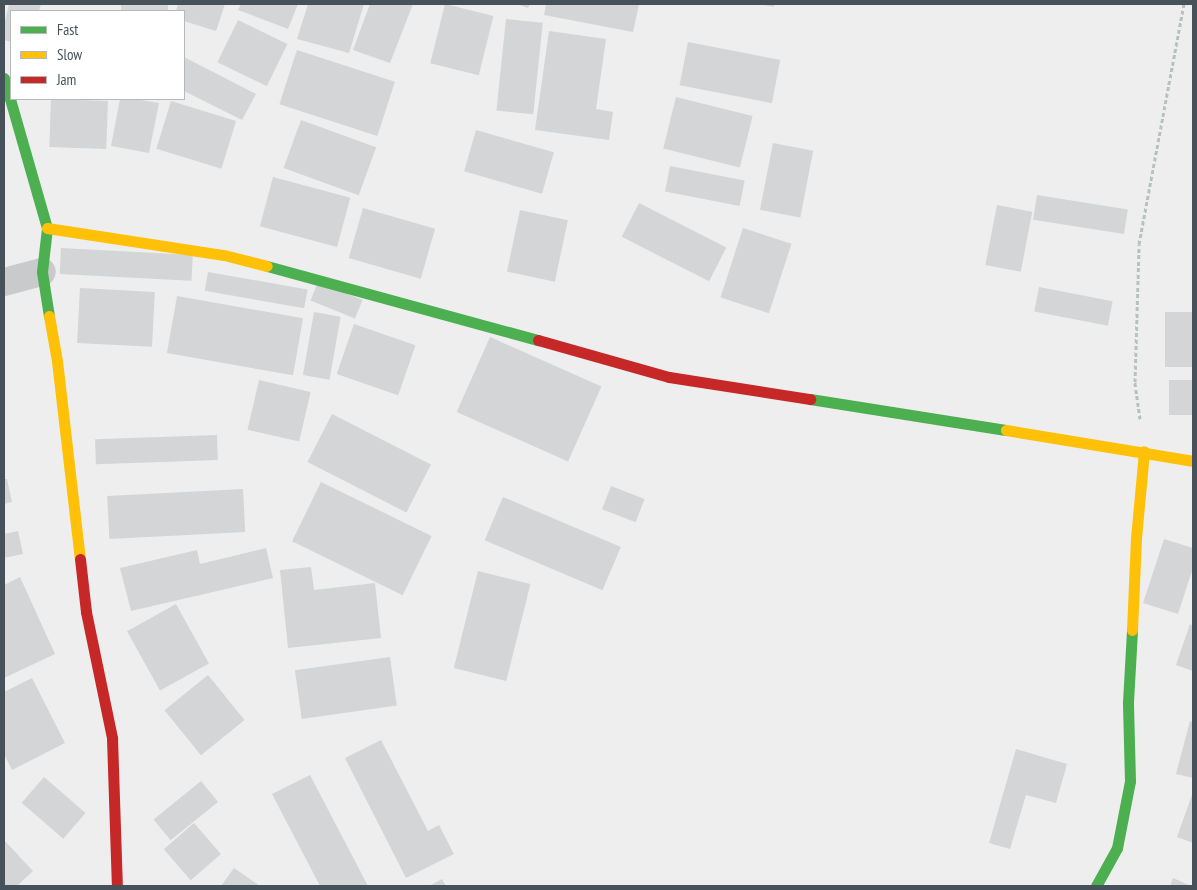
<!DOCTYPE html>
<style>
body{margin:0}
#map{position:relative;width:1197px;height:890px;overflow:hidden;background:#eee;font-family:"PT Sans Narrow",sans-serif}
div>[style]{position:absolute}
.building>*{inset:0;background:#d4d5d6;transform-origin:0 0}
.path>*{height:3px;margin-top:-1.5px;transform-origin:0;background:repeating-linear-gradient(90deg,#b6c2be 0 4px,transparent 0 6.5px)}
.street>*{height:28px;margin:-14px;padding:0 14px;transform-origin:14px;border-radius:14px;background:#c8cacc}
.fast>*{height:11px;margin:-5.5px;padding:0 5.5px;transform-origin:5.5px;border-radius:5.5px;background:#4caf50}
.slow>*{height:11px;margin:-5.5px;padding:0 5.5px;transform-origin:5.5px;border-radius:5.5px;background:#ffc107}
.jam>*{height:11px;margin:-5.5px;padding:0 5.5px;transform-origin:5.5px;border-radius:5.5px;background:#c62828}
span{translate:-50% -50%;white-space:nowrap;text-align:center;line-height:1.15;-webkit-text-stroke:4.5px #fff;paint-order:stroke}
.frame{position:absolute;inset:0;border:5px solid #465159;pointer-events:none}
.legend{position:absolute;left:10px;top:10px;width:175px;height:90px;box-sizing:border-box;background:#fff;border:1px solid #b5b9bd;margin:0;padding:6px 9px;list-style:none;font-size:15px;color:#465159}
.legend li{display:flex;align-items:center;gap:10px;height:25px}
.legend b{width:25px;border:1px solid #b5b9bd}
</style>
<div id="map">
<div class="building">
<div style="clip-path:polygon(9px 4px,41px 4px,39px 11px,11px 11px,11px 42px,4px 40px,4px 25px)"></div>
<div style="left:121px;top:4px;width:47px;height:7px"></div>
<div style="clip-path:polygon(178px 4px,225px 4px,216px 31px,184px 21px,184px 11px,176px 11px)"></div>
<div style="clip-path:polygon(241px 4px,298px 4px,288px 29px,238px 10px)"></div>
<div style="clip-path:polygon(308px 4px,364px 4px,349px 53px,297px 39px)"></div>
<div style="clip-path:polygon(370px 4px,413px 4px,390px 63px,353px 50px)"></div>
<div style="left:445px;top:4px;width:50px;height:61px;rotate:14deg"></div>
<div style="clip-path:polygon(517px 4px,530px 4px,528px 8px)"></div>
<div style="clip-path:polygon(546px 4px,639px 4px,633px 32px,544px 15px)"></div>
<div style="clip-path:polygon(760px 4px,774px 4px,774px 7px)"></div>
<div style="left:506px;top:19px;width:37px;height:92px;rotate:6deg"></div>
<div style="left:238px;top:20px;width:55px;height:47px;rotate:26deg"></div>
<div style="clip-path:polygon(549px 31px,606px 39px,596px 109px,613px 112px,609px 140px,535px 130px)"></div>
<div style="left:688px;top:42px;width:94px;height:44px;rotate:11deg"></div>
<div style="left:297px;top:50px;width:103px;height:57px;rotate:18deg"></div>
<div style="clip-path:polygon(184px 57px,256px 94px,242px 120px,184px 91px)"></div>
<div style="left:676px;top:97px;width:79px;height:53px;rotate:14deg"></div>
<div style="left:51px;top:99px;width:57px;height:48px;rotate:2deg"></div>
<div style="clip-path:polygon(120px 99px,135px 99px,159px 103px,149px 153px,111px 146px)"></div>
<div style="left:171px;top:101px;width:68px;height:50px;rotate:17deg"></div>
<div style="left:301px;top:120px;width:80px;height:51px;rotate:20deg"></div>
<div style="left:476px;top:130px;width:81px;height:43px;rotate:16deg"></div>
<div style="left:773px;top:143px;width:41px;height:68px;rotate:11deg"></div>
<div style="left:670px;top:166px;width:76px;height:26px;rotate:11deg"></div>
<div style="left:273px;top:177px;width:80px;height:51px;rotate:15deg"></div>
<div style="left:1037px;top:195px;width:92px;height:25px;rotate:9deg"></div>
<div style="left:639px;top:203px;width:98px;height:38px;rotate:27deg"></div>
<div style="left:997px;top:205px;width:36px;height:61px;rotate:11deg"></div>
<div style="left:363px;top:208px;width:75px;height:52px;rotate:16deg"></div>
<div style="left:520px;top:210px;width:49px;height:63px;rotate:12deg"></div>
<div style="left:743px;top:228px;width:51px;height:73px;rotate:18deg"></div>
<div style="left:61px;top:248px;width:132px;height:26px;rotate:3deg"></div>
<div style="left:208px;top:272px;width:101px;height:19px;rotate:10deg"></div>
<div style="left:318px;top:282px;width:48px;height:20px;rotate:22deg"></div>
<div style="left:1039px;top:287px;width:75px;height:25px;rotate:11deg"></div>
<div style="left:80px;top:288px;width:75px;height:55px;rotate:3deg"></div>
<div style="left:177px;top:296px;width:128px;height:58px;rotate:10deg"></div>
<div style="left:314px;top:312px;width:27px;height:64px;rotate:10deg"></div>
<div style="left:1165px;top:312px;width:28px;height:55px"></div>
<div style="left:354px;top:324px;width:65px;height:53px;rotate:19deg"></div>
<div style="left:490px;top:337px;width:122px;height:82px;rotate:24deg"></div>
<div style="left:259px;top:380px;width:53px;height:51px;rotate:13deg"></div>
<div style="left:1193px;top:380px;width:35px;height:24px;rotate:90deg"></div>
<div style="left:332px;top:414px;width:111px;height:54px;rotate:27deg"></div>
<div style="left:217px;top:435px;width:25px;height:122px;rotate:88deg"></div>
<div style="clip-path:polygon(4px 479px,7px 479px,12px 502px,4px 504px)"></div>
<div style="left:321px;top:482px;width:123px;height:66px;rotate:26deg"></div>
<div style="left:611px;top:486px;width:36px;height:25px;rotate:21deg"></div>
<div style="left:243px;top:489px;width:43px;height:136px;rotate:87deg"></div>
<div style="left:503px;top:497px;width:128px;height:47px;rotate:23deg"></div>
<div style="clip-path:polygon(18px 531px,23px 554px,4px 558px,4px 534px)"></div>
<div style="clip-path:polygon(1164px 539px,1193px 548px,1193px 568px,1178px 614px,1143px 603px)"></div>
<div style="clip-path:polygon(266px 548px,273px 578px,131px 611px,120px 568px,197px 550px,200px 564px)"></div>
<div style="clip-path:polygon(311px 567px,314px 590px,375px 583px,381px 638px,288px 648px,280px 570px)"></div>
<div style="left:478px;top:571px;width:54px;height:100px;rotate:14deg"></div>
<div style="clip-path:polygon(20px 577px,55px 654px,4px 678px,4px 585px)"></div>
<div style="left:176px;top:604px;width:68px;height:56px;rotate:61deg"></div>
<div style="clip-path:polygon(1190px 624px,1193px 626px,1193px 671px,1176px 665px)"></div>
<div style="left:390px;top:657px;width:49px;height:96px;rotate:82deg"></div>
<div style="left:208px;top:675px;width:58px;height:56px;rotate:51deg"></div>
<div style="clip-path:polygon(32px 678px,65px 743px,12px 770px,4px 754px,4px 692px)"></div>
<div style="clip-path:polygon(1190px 721px,1193px 722px,1193px 778px,1176px 774px)"></div>
<div style="clip-path:polygon(381px 740px,428px 831px,439px 825px,454px 854px,406px 878px,345px 758px)"></div>
<div style="clip-path:polygon(1016px 749px,1067px 764px,1056px 803px,1026px 795px,1010px 849px,989px 843px)"></div>
<div style="clip-path:polygon(310px 775px,368px 886px,320px 886px,272px 794px)"></div>
<div style="left:44px;top:777px;width:55px;height:34px;rotate:41deg"></div>
<div style="left:201px;top:781px;width:27px;height:61px;rotate:51deg"></div>
<div style="clip-path:polygon(1193px 792px,1193px 843px,1177px 837px)"></div>
<div style="left:194px;top:823px;width:41px;height:40px;rotate:49deg"></div>
<div style="clip-path:polygon(4px 840px,33px 871px,17px 886px,4px 886px)"></div>
<div style="clip-path:polygon(234px 868px,260px 886px,221px 886px)"></div>
<div style="clip-path:polygon(1173px 878px,1191px 886px,1170px 886px)"></div>
<div style="clip-path:polygon(442px 879px,446px 886px,429px 886px)"></div>
</div>
<div class="path">
<div style="left:1140px;top:419px;width:37px;rotate:-98deg"></div>
<div style="left:1135px;top:382px;width:138px;rotate:-88.3deg"></div>
<div style="left:1139px;top:244px;width:244px;rotate:-79.4deg"></div>
</div>
<div class="street">
<div style="left:4px;top:282px;width:39px;rotate:-15deg"></div>
</div>
<div class="fast">
<div style="left:4px;top:78px;width:156px;rotate:74deg"></div>
<div style="left:47px;top:228px;width:44px;rotate:96.5deg"></div>
<div style="left:42px;top:272px;width:45px;rotate:81deg"></div>
<div style="left:267px;top:266px;width:281px;rotate:15.3deg"></div>
<div style="left:810px;top:399px;width:198px;rotate:9deg"></div>
<div style="left:1096px;top:886px;width:43px;rotate:-61.1deg"></div>
<div style="left:1117px;top:848px;width:68px;rotate:-79deg"></div>
<div style="left:1130px;top:781px;width:79px;rotate:-91.5deg"></div>
<div style="left:1128px;top:702px;width:72px;rotate:-86.8deg"></div>
</div>
<div class="slow">
<div style="left:47px;top:228px;width:179px;rotate:8.7deg"></div>
<div style="left:224px;top:255px;width:44px;rotate:14.3deg"></div>
<div style="left:49px;top:316px;width:46px;rotate:79.9deg"></div>
<div style="left:57px;top:361px;width:199px;rotate:83.4deg"></div>
<div style="left:1006px;top:430px;width:190px;rotate:9.4deg"></div>
<div style="left:1132px;top:630px;width:92px;rotate:-87.5deg"></div>
<div style="left:1136px;top:538px;width:87px;rotate:-84.7deg"></div>
</div>
<div class="jam">
<div style="left:538px;top:340px;width:136px;rotate:15.8deg"></div>
<div style="left:669px;top:377px;width:143px;rotate:8.9deg"></div>
<div style="left:80px;top:559px;width:53px;rotate:83.5deg"></div>
<div style="left:86px;top:612px;width:129px;rotate:78.3deg"></div>
<div style="left:112px;top:738px;width:148px;rotate:88.1deg"></div>
</div>
<div class="frame"></div>
<ul class="legend">
<li><b style="height:6px;background:#4caf50"></b>Fast</li>
<li><b style="height:6px;background:#ffc107"></b>Slow</li>
<li><b style="height:6px;background:#c62828"></b>Jam</li>
</ul>
</div>
